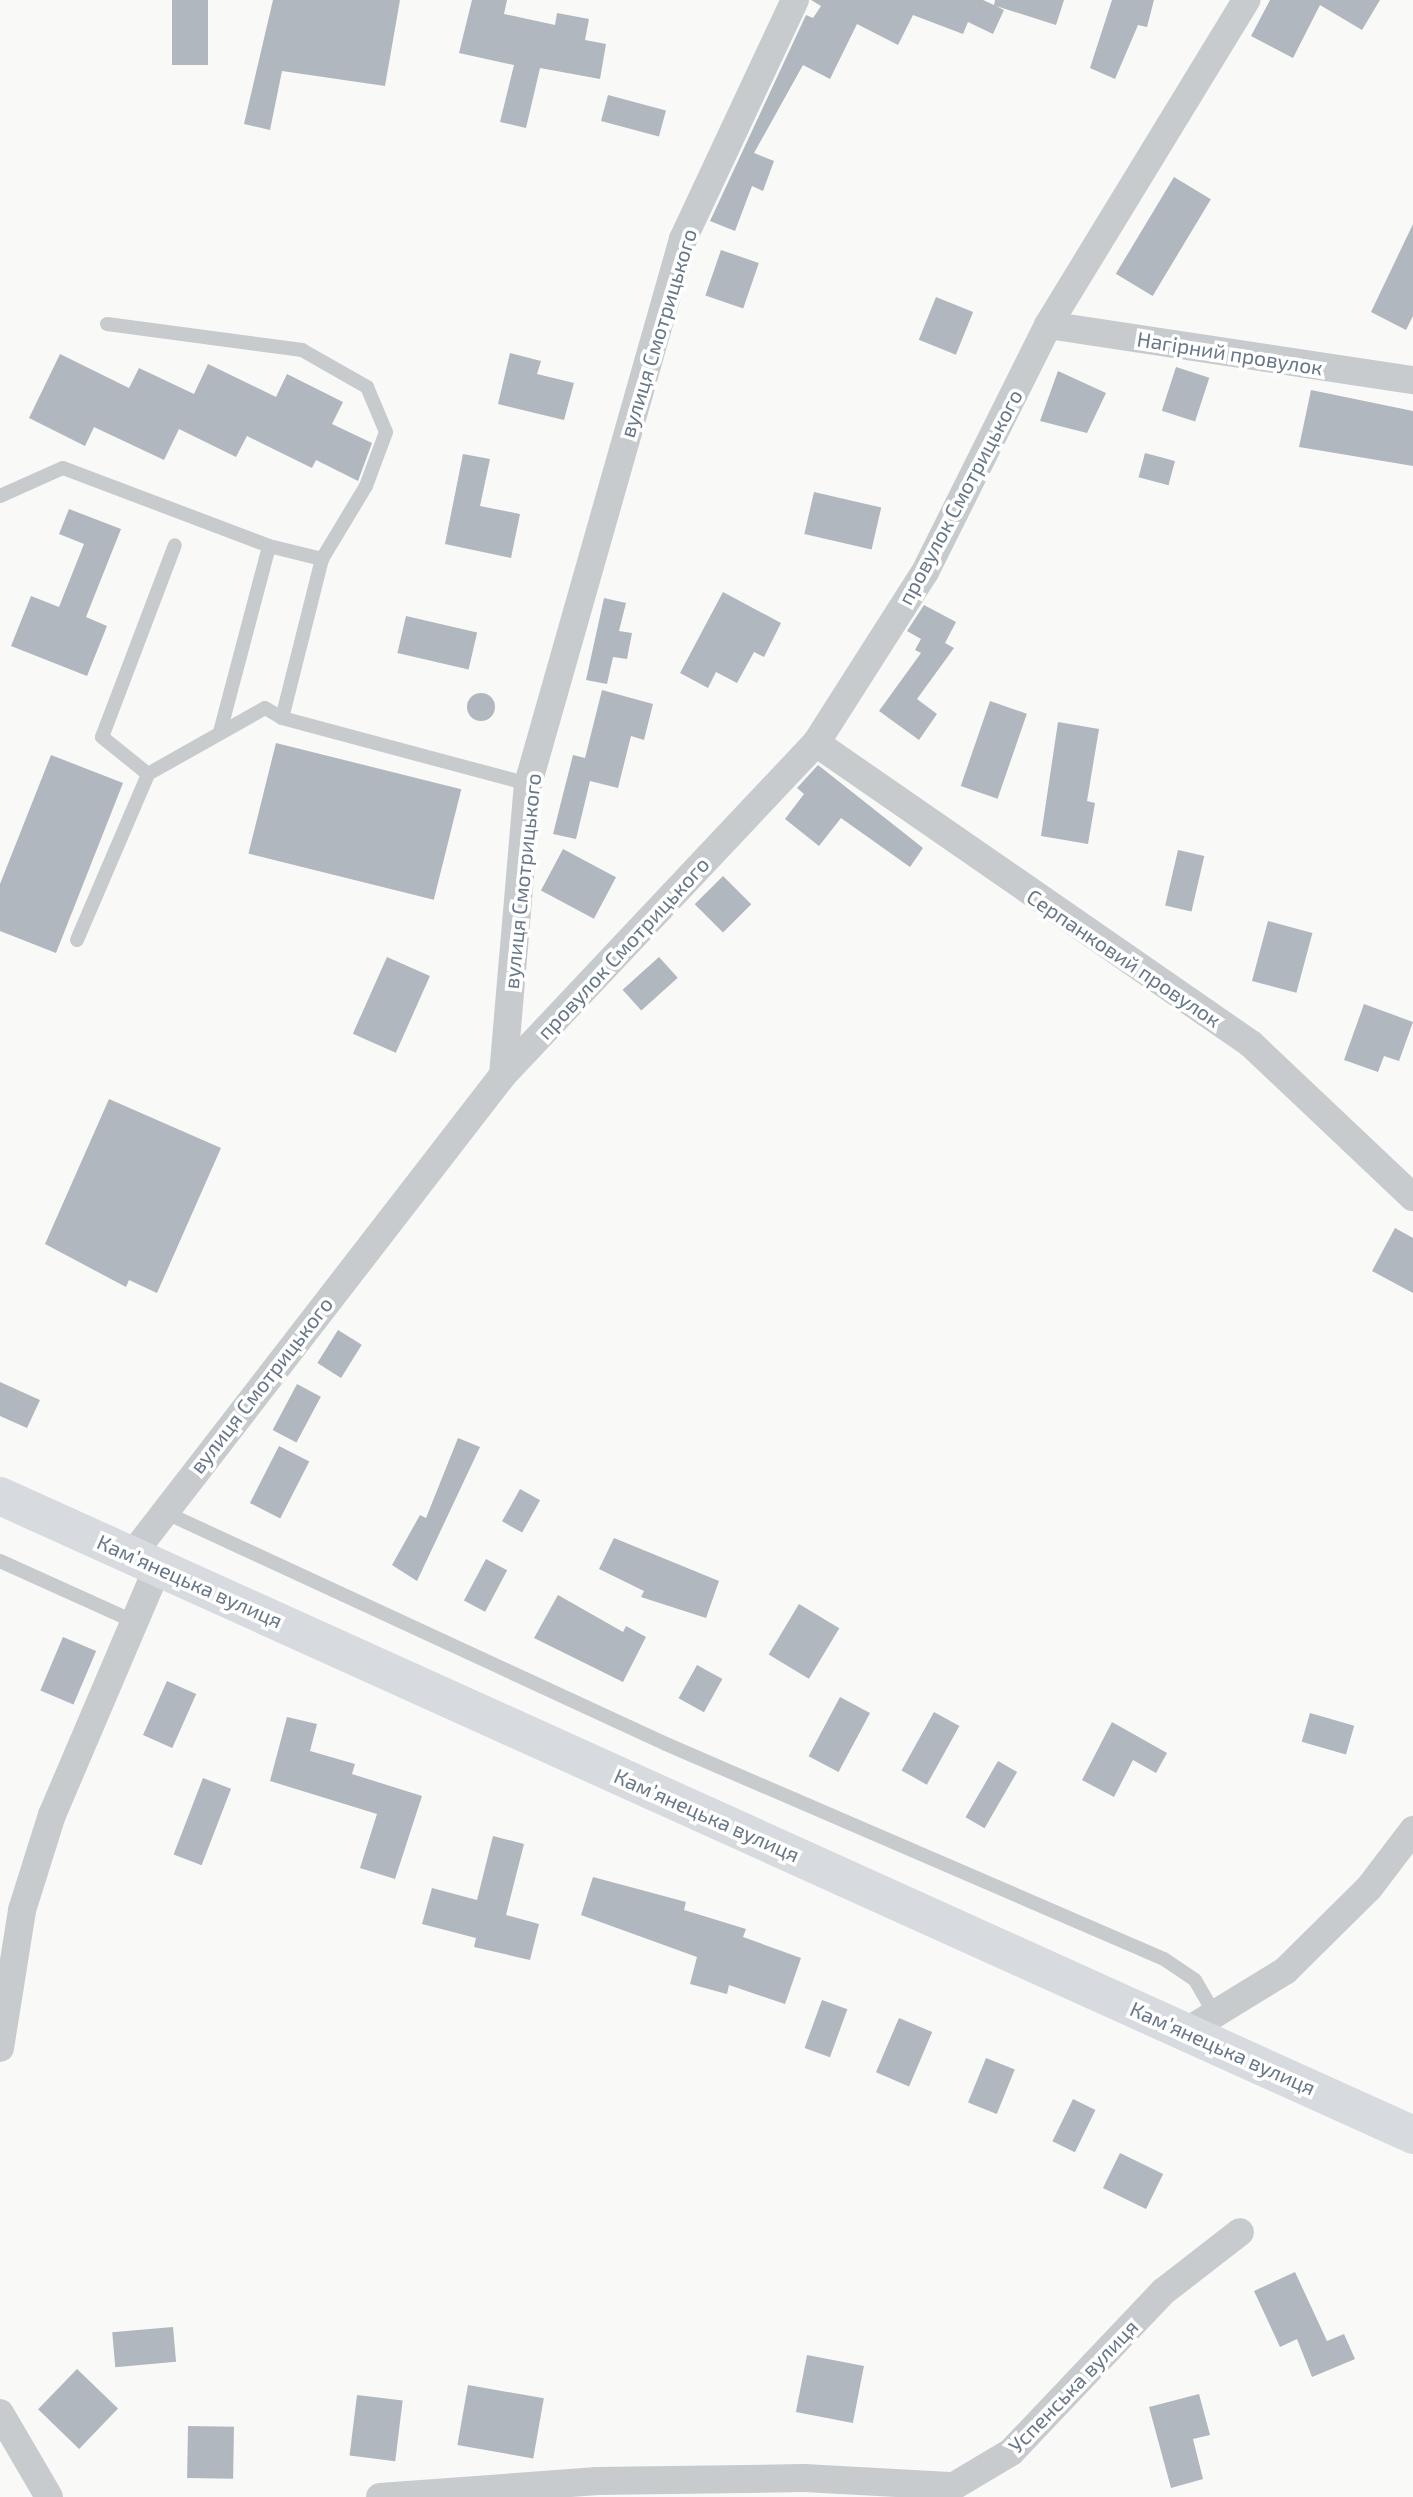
<!DOCTYPE html>
<meta charset="utf-8">
<style>
body{margin:0}
#map{position:relative;width:1413px;height:2497px;overflow:hidden;background:#f9f9f7;font-family:"Exo 2",sans-serif}
div>[style]{position:absolute}
.building>*{inset:0;background:#b0b7be;transform-origin:0 0}
.round{border-radius:50%}
.lane>*{height:14px;margin:-7px;padding:0 7px;transform-origin:7px;border-radius:7px;background:#c7cbce}
.street>*{height:28px;margin:-14px;padding:0 14px;transform-origin:14px;border-radius:14px;background:#c7cbce}
.primary>*{height:38px;margin:-19px;padding:0 19px;transform-origin:19px;border-radius:19px;background:#d7dbdf}
span{translate:-50% -50%;white-space:nowrap;text-align:center;line-height:1.15;-webkit-text-stroke:7px #fff;paint-order:stroke}
.street-label{font-size:21px;color:#687889}
</style>
<div id="map">
<div class="building">
<div style="left:172px;top:0;width:36px;height:65px"></div>
<div style="clip-path:polygon(273px 0,400px 0,385px 86px,282px 71px,270px 130px,244px 124px)"></div>
<div style="clip-path:polygon(472px 0,507px 0,504px 14px,555px 25px,557px 13px,589px 19px,585px 40px,606px 44px,600px 79px,540px 68px,526px 128px,500px 122px,514px 65px,459px 53px)"></div>
<div style="clip-path:polygon(811px 0,983px 0,994px 5px,995px 0,1064px 0,1056px 25px,996px 6px,1004px 10px,993px 34px,968px 22px,963px 34px,913px 15px,898px 45px,857px 24px,830px 79px,803px 65px,754px 153px,774px 161px,763px 191px,752px 186px,735px 231px,710px 221px,806px 15px,813px 18px,821px 6px)"></div>
<div style="clip-path:polygon(1112px 0,1154px 0,1147px 27px,1138px 25px,1115px 79px,1090px 68px)"></div>
<div style="clip-path:polygon(1270px 0,1380px 0,1362px 30px,1320px 5px,1293px 58px,1251px 36px)"></div>
<div style="left:608px;top:95px;width:60px;height:27px;rotate:15deg"></div>
<div style="left:1174px;top:177px;width:43px;height:113px;rotate:31deg"></div>
<div style="clip-path:polygon(1413px 224px,1413px 316px,1406px 330px,1371px 312px)"></div>
<div style="left:721px;top:250px;width:40px;height:48px;rotate:19deg"></div>
<div style="left:936px;top:297px;width:40px;height:46px;rotate:22deg"></div>
<div style="clip-path:polygon(510px 353px,541px 361px,537px 374px,574px 383px,564px 420px,498px 404px)"></div>
<div style="clip-path:polygon(60px 354px,129px 388px,139px 368px,194px 394px,208px 364px,276px 397px,287px 374px,343px 402px,332px 424px,372px 443px,358px 481px,316px 460px,312px 468px,247px 436px,236px 457px,179px 429px,164px 460px,94px 427px,85px 446px,29px 418px)"></div>
<div style="left:1176px;top:367px;width:35px;height:46px;rotate:18deg"></div>
<div style="clip-path:polygon(1058px 371px,1106px 393px,1087px 433px,1040px 421px)"></div>
<div style="clip-path:polygon(1311px 390px,1413px 411px,1413px 466px,1299px 447px)"></div>
<div style="left:1145px;top:453px;width:31px;height:25px;rotate:15deg"></div>
<div style="clip-path:polygon(463px 454px,490px 459px,480px 506px,520px 514px,511px 558px,445px 544px)"></div>
<div style="left:814px;top:492px;width:69px;height:43px;rotate:13deg"></div>
<div style="clip-path:polygon(69px 509px,121px 529px,86px 617px,107px 626px,87px 676px,11px 646px,31px 596px,59px 607px,84px 544px,59px 534px)"></div>
<div style="clip-path:polygon(723px 592px,781px 623px,764px 657px,754px 652px,737px 683px,716px 672px,708px 688px,680px 673px)"></div>
<div style="clip-path:polygon(604px 598px,626px 603px,619px 631px,632px 633px,627px 659px,613px 657px,607px 684px,586px 680px)"></div>
<div style="clip-path:polygon(924px 605px,956px 622px,945px 643px,954px 648px,917px 699px,937px 714px,919px 740px,879px 711px,921px 653px,915px 650px,921px 639px,907px 631px)"></div>
<div style="left:406px;top:616px;width:73px;height:38px;rotate:13deg"></div>
<div style="clip-path:polygon(602px 690px,653px 704px,644px 740px,631px 736px,618px 788px,590px 781px,576px 839px,553px 834px,573px 755px,585px 758px)"></div>
<div class="round" style="left:467px;top:693px;width:28px;height:28px"></div>
<div style="left:990px;top:701px;width:39px;height:90px;rotate:19deg"></div>
<div style="clip-path:polygon(1058px 722px,1099px 729px,1087px 801px,1095px 803px,1088px 844px,1041px 836px)"></div>
<div style="left:276px;top:743px;width:191px;height:114px;rotate:14deg"></div>
<div style="clip-path:polygon(51px 755px,123px 783px,56px 953px,0 931px,0 884px)"></div>
<div style="clip-path:polygon(818px 765px,923px 848px,910px 867px,841px 818px,819px 846px,785px 819px,804px 794px,797px 788px)"></div>
<div style="left:563px;top:849px;width:60px;height:47px;rotate:28deg"></div>
<div style="left:1178px;top:850px;width:27px;height:57px;rotate:13deg"></div>
<div style="left:723px;top:876px;width:40px;height:40px;rotate:45deg"></div>
<div style="left:1268px;top:921px;width:46px;height:62px;rotate:15deg"></div>
<div style="left:387px;top:957px;width:47px;height:84px;rotate:24deg"></div>
<div style="left:659px;top:957px;width:28px;height:49px;rotate:48deg"></div>
<div style="clip-path:polygon(1364px 1004px,1413px 1022px,1399px 1061px,1384px 1056px,1378px 1072px,1344px 1060px)"></div>
<div style="clip-path:polygon(109px 1099px,221px 1148px,157px 1293px,129px 1280px,126px 1287px,45px 1244px)"></div>
<div style="clip-path:polygon(1395px 1228px,1413px 1238px,1413px 1293px,1372px 1271px)"></div>
<div style="left:338px;top:1330px;width:28px;height:39px;rotate:32deg"></div>
<div style="clip-path:polygon(0 1382px,40px 1400px,27px 1428px,0 1416px)"></div>
<div style="left:297px;top:1384px;width:27px;height:52px;rotate:28deg"></div>
<div style="clip-path:polygon(458px 1438px,480px 1447px,417px 1581px,392px 1565px,420px 1515px,426px 1518px)"></div>
<div style="left:279px;top:1446px;width:34px;height:64px;rotate:27deg"></div>
<div style="left:520px;top:1489px;width:23px;height:37px;rotate:29deg"></div>
<div style="clip-path:polygon(614px 1538px,719px 1581px,706px 1618px,641px 1597px,644px 1591px,599px 1569px)"></div>
<div style="left:486px;top:1559px;width:24px;height:47px;rotate:28deg"></div>
<div style="clip-path:polygon(558px 1595px,623px 1632px,626px 1626px,646px 1637px,623px 1682px,534px 1638px)"></div>
<div style="left:799px;top:1604px;width:47px;height:59px;rotate:31deg"></div>
<div style="left:63px;top:1637px;width:36px;height:58px;rotate:23deg"></div>
<div style="left:697px;top:1665px;width:29px;height:38px;rotate:29deg"></div>
<div style="left:167px;top:1681px;width:32px;height:59px;rotate:24deg"></div>
<div style="left:840px;top:1697px;width:34px;height:67px;rotate:28deg"></div>
<div style="left:934px;top:1712px;width:29px;height:67px;rotate:29deg"></div>
<div style="left:1310px;top:1713px;width:46px;height:30px;rotate:16deg"></div>
<div style="clip-path:polygon(287px 1717px,317px 1724px,310px 1751px,355px 1764px,352px 1774px,422px 1796px,395px 1879px,360px 1868px,377px 1814px,270px 1781px)"></div>
<div style="clip-path:polygon(1112px 1722px,1167px 1753px,1156px 1773px,1133px 1760px,1114px 1797px,1082px 1780px)"></div>
<div style="left:998px;top:1761px;width:22px;height:65px;rotate:30deg"></div>
<div style="left:203px;top:1778px;width:30px;height:82px;rotate:21deg"></div>
<div style="clip-path:polygon(493px 1836px,524px 1844px,506px 1915px,539px 1924px,530px 1960px,474px 1947px,476px 1938px,422px 1924px,432px 1888px,477px 1900px)"></div>
<div style="clip-path:polygon(593px 1877px,686px 1902px,684px 1910px,746px 1929px,743px 1937px,801px 1958px,785px 2004px,729px 1985px,727px 1994px,690px 1984px,697px 1957px,581px 1915px)"></div>
<div style="left:822px;top:2000px;width:27px;height:51px;rotate:20deg"></div>
<div style="left:899px;top:2018px;width:36px;height:59px;rotate:23deg"></div>
<div style="left:986px;top:2058px;width:31px;height:48px;rotate:22deg"></div>
<div style="left:1073px;top:2099px;width:25px;height:47px;rotate:26deg"></div>
<div style="left:1120px;top:2153px;width:48px;height:39px;rotate:26deg"></div>
<div style="clip-path:polygon(1295px 2272px,1327px 2341px,1344px 2334px,1355px 2359px,1312px 2377px,1297px 2339px,1280px 2347px,1254px 2291px)"></div>
<div style="left:173px;top:2327px;width:35px;height:61px;rotate:85deg"></div>
<div style="left:807px;top:2355px;width:58px;height:58px;rotate:11deg"></div>
<div style="left:77px;top:2369px;width:57px;height:56px;rotate:44deg"></div>
<div style="left:468px;top:2385px;width:77px;height:61px;rotate:10deg"></div>
<div style="clip-path:polygon(1199px 2394px,1210px 2435px,1193px 2439px,1203px 2479px,1171px 2488px,1149px 2407px)"></div>
<div style="left:357px;top:2395px;width:46px;height:61px;rotate:7deg"></div>
<div style="left:188px;top:2426px;width:46px;height:52px;rotate:1deg"></div>
</div>
<div class="lane">
<div style="left:107px;top:324px;width:197px;rotate:7.6deg"></div>
<div style="left:302px;top:350px;width:75px;rotate:29.6deg"></div>
<div style="left:367px;top:387px;width:49px;rotate:67.1deg"></div>
<div style="left:386px;top:432px;width:58px;rotate:110.3deg"></div>
<div style="left:366px;top:486px;width:85px;rotate:121.1deg"></div>
<div style="left:322px;top:559px;width:164px;rotate:104.1deg"></div>
<div style="left:282px;top:718px;width:255px;rotate:15deg"></div>
<div style="left:0;top:496px;width:69px;rotate:-24deg"></div>
<div style="left:63px;top:468px;width:220px;rotate:20.7deg"></div>
<div style="left:269px;top:546px;width:55px;rotate:13.8deg"></div>
<div style="left:220px;top:732px;width:192px;rotate:-75.2deg"></div>
<div style="left:148px;top:774px;width:59px;rotate:-141.2deg"></div>
<div style="left:102px;top:737px;width:205px;rotate:-69.2deg"></div>
<div style="left:77px;top:940px;width:181px;rotate:-66.8deg"></div>
<div style="left:148px;top:774px;width:134px;rotate:-29.4deg"></div>
<div style="left:265px;top:708px;width:20px;rotate:30deg"></div>
<div style="left:162px;top:1511px;width:555px;rotate:24.81deg"></div>
<div style="left:666px;top:1744px;width:542px;rotate:23.35deg"></div>
<div style="left:1164px;top:1959px;width:37px;rotate:34deg"></div>
<div style="left:1195px;top:1980px;width:39px;rotate:60deg"></div>
<div style="left:0;top:1561px;width:148px;rotate:24.3deg"></div>
</div>
<div class="street">
<div style="left:1048px;top:325px;width:369px;rotate:8.6deg"></div>
<div style="left:816px;top:743px;width:529px;rotate:34.68deg"></div>
<div style="left:1251px;top:1044px;width:223px;rotate:43.4deg"></div>
<div style="left:503px;top:1075px;width:456px;rotate:-46.7deg"></div>
<div style="left:816px;top:743px;width:203px;rotate:-57.5deg"></div>
<div style="left:925px;top:572px;width:276px;rotate:-63.5deg"></div>
<div style="left:1048px;top:325px;width:381px;rotate:-58.6deg"></div>
<div style="left:132px;top:1555px;width:607px;rotate:-52.3deg"></div>
<div style="left:503px;top:1075px;width:292px;rotate:-85.1deg"></div>
<div style="left:528px;top:784px;width:567px;rotate:-74.12deg"></div>
<div style="left:683px;top:239px;width:264px;rotate:-64.9deg"></div>
<div style="left:1187px;top:2031px;width:115px;rotate:-31.5deg"></div>
<div style="left:1285px;top:1971px;width:118px;rotate:-44.7deg"></div>
<div style="left:1369px;top:1888px;width:73px;rotate:-52.8deg"></div>
<div style="left:0;top:2048px;width:140px;rotate:-80.9deg"></div>
<div style="left:22px;top:1910px;width:100px;rotate:-72.5deg"></div>
<div style="left:52px;top:1815px;width:270px;rotate:-66.9deg"></div>
<div style="left:0;top:2413px;width:97px;rotate:59.7deg"></div>
<div style="left:380px;top:2497px;width:218px;rotate:-4.2deg"></div>
<div style="left:597px;top:2481px;width:207px;rotate:-0.8deg"></div>
<div style="left:804px;top:2478px;width:150px;rotate:3.1deg"></div>
<div style="left:954px;top:2486px;width:66px;rotate:-30.8deg"></div>
<div style="left:1011px;top:2452px;width:222px;rotate:-46.5deg"></div>
<div style="left:1164px;top:2291px;width:96px;rotate:-37.8deg"></div>
</div>
<div class="primary">
<div style="left:0;top:1496px;width:1551px;rotate:24.33deg"></div>
</div>
<div class="street-label">
<span style="left:658px;top:333px;rotate:-73deg">вулиця Смотрицького</span>
<span style="left:1230px;top:353px;rotate:9deg">Нагірний провулок</span>
<span style="left:960px;top:497px;rotate:-62deg">провулок Смотрицького</span>
<span style="left:522px;top:881px;rotate:-84deg">вулиця Смотрицького</span>
<span style="left:623px;top:948px;rotate:-47deg">провулок Смотрицького</span>
<span style="left:1124px;top:958px;rotate:34deg">Серпанковий провулок</span>
<span style="left:261px;top:1385px;rotate:-52deg">вулиця Смотрицького</span>
<span style="left:190px;top:1581px;rotate:24deg">Камʼянецька вулиця</span>
<span style="left:707px;top:1815px;rotate:24deg">Камʼянецька вулиця</span>
<span style="left:1223px;top:2048px;rotate:24deg">Камʼянецька вулиця</span>
<span style="left:1073px;top:2386px;rotate:-46deg">Успенська вулиця</span>
</div>
</div>
